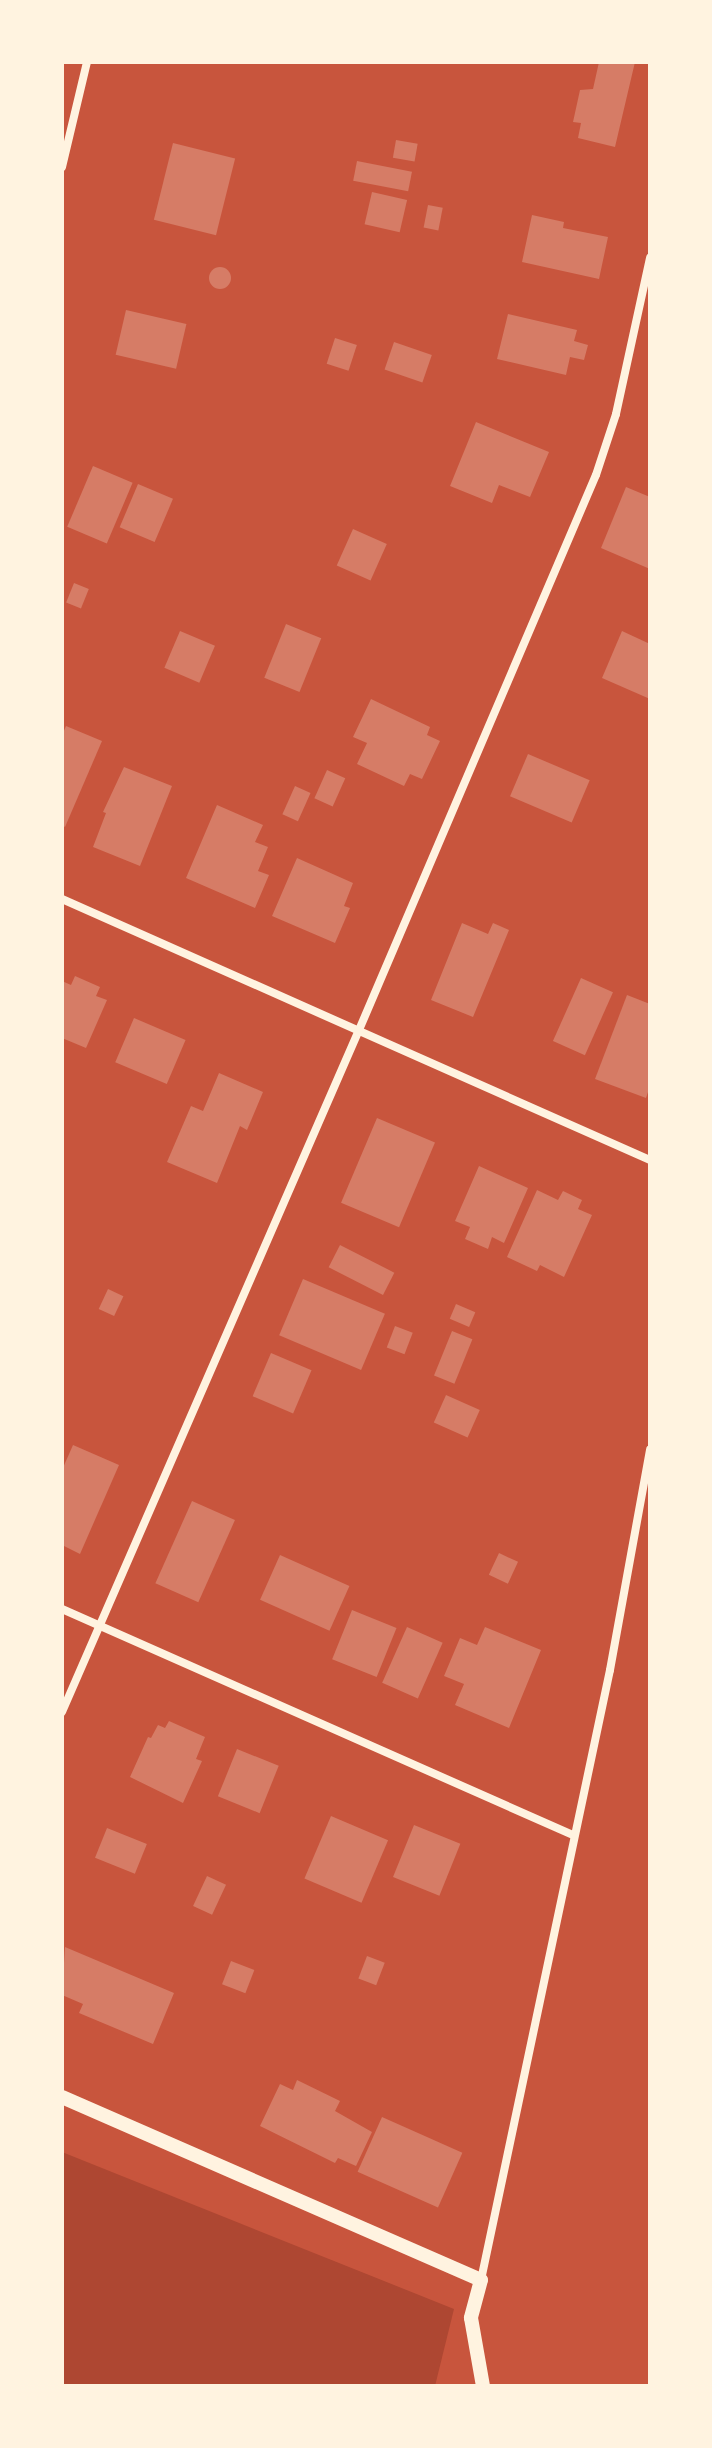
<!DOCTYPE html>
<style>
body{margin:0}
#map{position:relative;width:712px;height:2448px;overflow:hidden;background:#c8553d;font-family:"PT Sans Narrow",sans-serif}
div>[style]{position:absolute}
.green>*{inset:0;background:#ae4732}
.building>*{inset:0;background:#d67c66;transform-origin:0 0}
.round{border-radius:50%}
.minor>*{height:8px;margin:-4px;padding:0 4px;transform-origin:4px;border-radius:4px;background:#fff3e0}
.tertiary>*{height:14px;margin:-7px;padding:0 7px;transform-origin:7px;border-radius:7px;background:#fff3e0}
span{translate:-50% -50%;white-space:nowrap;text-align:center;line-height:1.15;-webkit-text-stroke:7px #fff3e0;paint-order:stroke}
.frame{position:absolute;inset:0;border:64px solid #fff3e0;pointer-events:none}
</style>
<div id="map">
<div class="green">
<div style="clip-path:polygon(62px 2152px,454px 2309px,435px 2386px,62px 2386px)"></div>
</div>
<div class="building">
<div style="clip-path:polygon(599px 62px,635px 62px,615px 147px,578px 138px,581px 123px,573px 122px,580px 90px,593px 89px)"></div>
<div style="left:396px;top:140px;width:22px;height:18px;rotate:10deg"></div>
<div style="left:173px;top:143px;width:64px;height:79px;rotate:14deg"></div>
<div style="left:357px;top:161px;width:56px;height:20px;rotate:11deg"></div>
<div style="left:372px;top:192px;width:36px;height:33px;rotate:13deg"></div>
<div style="left:428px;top:205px;width:15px;height:23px;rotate:11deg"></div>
<div style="clip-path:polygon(532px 215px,564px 222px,563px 228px,608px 237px,599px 279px,522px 262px)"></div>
<div class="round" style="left:209px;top:267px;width:22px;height:22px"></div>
<div style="left:126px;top:310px;width:62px;height:46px;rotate:13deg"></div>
<div style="clip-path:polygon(508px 314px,577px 330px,574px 341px,588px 345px,584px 360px,570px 357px,566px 375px,497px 359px)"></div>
<div style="left:335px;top:338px;width:23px;height:27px;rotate:18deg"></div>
<div style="left:394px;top:342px;width:40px;height:29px;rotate:19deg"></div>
<div style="clip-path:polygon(476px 422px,549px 452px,530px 497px,499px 485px,492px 503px,450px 486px)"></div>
<div style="left:93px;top:466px;width:43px;height:66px;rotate:23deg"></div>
<div style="left:138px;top:484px;width:38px;height:47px;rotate:23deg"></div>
<div style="clip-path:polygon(626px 487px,650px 497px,650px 569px,601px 548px)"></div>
<div style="left:353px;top:529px;width:37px;height:40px;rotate:24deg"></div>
<div style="left:74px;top:583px;width:16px;height:21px;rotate:22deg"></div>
<div style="left:286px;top:624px;width:38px;height:58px;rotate:22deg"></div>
<div style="left:180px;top:631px;width:38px;height:40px;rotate:23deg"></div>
<div style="clip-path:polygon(622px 631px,650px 644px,650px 699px,602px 678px)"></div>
<div style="clip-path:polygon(371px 699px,430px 727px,427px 735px,440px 741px,422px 779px,410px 774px,404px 786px,357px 764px,367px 743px,353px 737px)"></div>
<div style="clip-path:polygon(66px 726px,102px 741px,65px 827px,62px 825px,62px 735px)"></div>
<div style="left:528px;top:754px;width:67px;height:46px;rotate:23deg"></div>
<div style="clip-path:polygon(124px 767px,172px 786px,140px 866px,93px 847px,106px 813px,103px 812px)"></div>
<div style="left:327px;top:770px;width:20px;height:31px;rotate:24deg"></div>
<div style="left:295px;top:786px;width:17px;height:31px;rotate:24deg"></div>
<div style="clip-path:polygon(217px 805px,263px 825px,255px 842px,268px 847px,258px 871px,269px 875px,255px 908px,186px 878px)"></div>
<div style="clip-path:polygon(297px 858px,353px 883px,344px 906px,350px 908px,335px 943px,272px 916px)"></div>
<div style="clip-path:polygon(462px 923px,488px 934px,493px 923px,509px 930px,473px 1017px,431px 1000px)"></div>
<div style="clip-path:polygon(75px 976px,100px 987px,96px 996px,107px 1000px,86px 1048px,62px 1038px,62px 981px,71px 985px)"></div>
<div style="left:581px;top:978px;width:35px;height:69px;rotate:24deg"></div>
<div style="clip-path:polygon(627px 995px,650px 1004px,650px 1086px,646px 1098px,595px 1079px)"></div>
<div style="left:134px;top:1018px;width:56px;height:48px;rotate:23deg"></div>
<div style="clip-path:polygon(219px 1073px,263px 1092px,247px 1130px,240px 1126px,217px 1183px,167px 1162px,191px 1106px,203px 1111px)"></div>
<div style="left:377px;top:1118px;width:63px;height:92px;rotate:23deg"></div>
<div style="clip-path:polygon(479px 1166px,528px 1188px,504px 1243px,492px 1237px,488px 1249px,465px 1239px,470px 1227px,455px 1221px)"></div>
<div style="clip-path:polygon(537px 1190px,558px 1200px,563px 1191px,582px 1200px,578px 1209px,592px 1215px,564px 1277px,540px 1265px,537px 1271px,507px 1257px)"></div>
<div style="left:340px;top:1245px;width:61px;height:25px;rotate:27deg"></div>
<div style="left:303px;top:1279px;width:89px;height:61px;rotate:23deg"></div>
<div style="left:108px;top:1289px;width:17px;height:22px;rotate:25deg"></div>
<div style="left:456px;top:1304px;width:21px;height:16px;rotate:23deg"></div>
<div style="left:395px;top:1326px;width:19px;height:23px;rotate:21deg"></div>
<div style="left:452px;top:1331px;width:22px;height:48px;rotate:22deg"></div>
<div style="left:271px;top:1353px;width:44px;height:47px;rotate:23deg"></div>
<div style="left:446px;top:1395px;width:37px;height:30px;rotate:24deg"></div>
<div style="clip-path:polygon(73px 1445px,119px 1465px,80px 1554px,62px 1545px,62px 1470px)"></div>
<div style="left:192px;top:1501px;width:47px;height:90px;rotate:24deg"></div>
<div style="left:499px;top:1553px;width:21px;height:24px;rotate:25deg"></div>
<div style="left:280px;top:1555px;width:76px;height:49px;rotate:24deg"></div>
<div style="left:352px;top:1610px;width:48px;height:53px;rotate:22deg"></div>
<div style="left:407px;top:1627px;width:39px;height:61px;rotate:24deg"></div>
<div style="clip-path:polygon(485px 1627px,541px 1650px,509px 1728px,455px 1705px,464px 1684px,444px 1676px,460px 1638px,477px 1645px)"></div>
<div style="clip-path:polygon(169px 1721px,205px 1737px,196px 1759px,202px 1761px,183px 1803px,130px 1777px,148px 1737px,151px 1738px,158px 1725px,165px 1728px)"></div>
<div style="left:237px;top:1749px;width:45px;height:51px;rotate:22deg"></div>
<div style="left:331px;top:1816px;width:62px;height:68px;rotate:23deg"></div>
<div style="left:414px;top:1825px;width:50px;height:56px;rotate:22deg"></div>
<div style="left:107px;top:1828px;width:43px;height:32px;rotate:22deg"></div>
<div style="left:207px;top:1876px;width:21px;height:33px;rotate:25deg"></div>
<div style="clip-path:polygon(65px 1947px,174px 1993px,153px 2044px,79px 2013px,83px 2004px,62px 1995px)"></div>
<div style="left:367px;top:1956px;width:19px;height:24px;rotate:21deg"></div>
<div style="left:231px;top:1961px;width:25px;height:25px;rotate:21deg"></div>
<div style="clip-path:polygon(297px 2080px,340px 2101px,335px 2111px,372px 2132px,356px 2166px,338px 2158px,335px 2163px,260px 2126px,280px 2084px,293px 2090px)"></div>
<div style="left:382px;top:2117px;width:88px;height:60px;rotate:24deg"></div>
</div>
<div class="minor">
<div style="left:62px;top:167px;width:108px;rotate:-76.6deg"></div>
<div style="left:62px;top:899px;width:643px;rotate:23.94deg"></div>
<div style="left:62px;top:1609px;width:559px;rotate:23.86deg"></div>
<div style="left:62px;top:1712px;width:744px;rotate:-66.47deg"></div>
<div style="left:359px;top:1030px;width:603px;rotate:-66.88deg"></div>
<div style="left:596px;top:475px;width:64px;rotate:-71.8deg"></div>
<div style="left:616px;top:414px;width:160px;rotate:-77.7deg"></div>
<div style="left:481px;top:2280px;width:623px;rotate:-78.06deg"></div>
<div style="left:610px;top:1670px;width:224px;rotate:-79.7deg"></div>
</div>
<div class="tertiary">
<div style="left:62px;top:2097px;width:457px;rotate:23.6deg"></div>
<div style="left:481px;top:2280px;width:39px;rotate:105deg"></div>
<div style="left:471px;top:2318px;width:69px;rotate:80deg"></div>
</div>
<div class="frame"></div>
</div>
